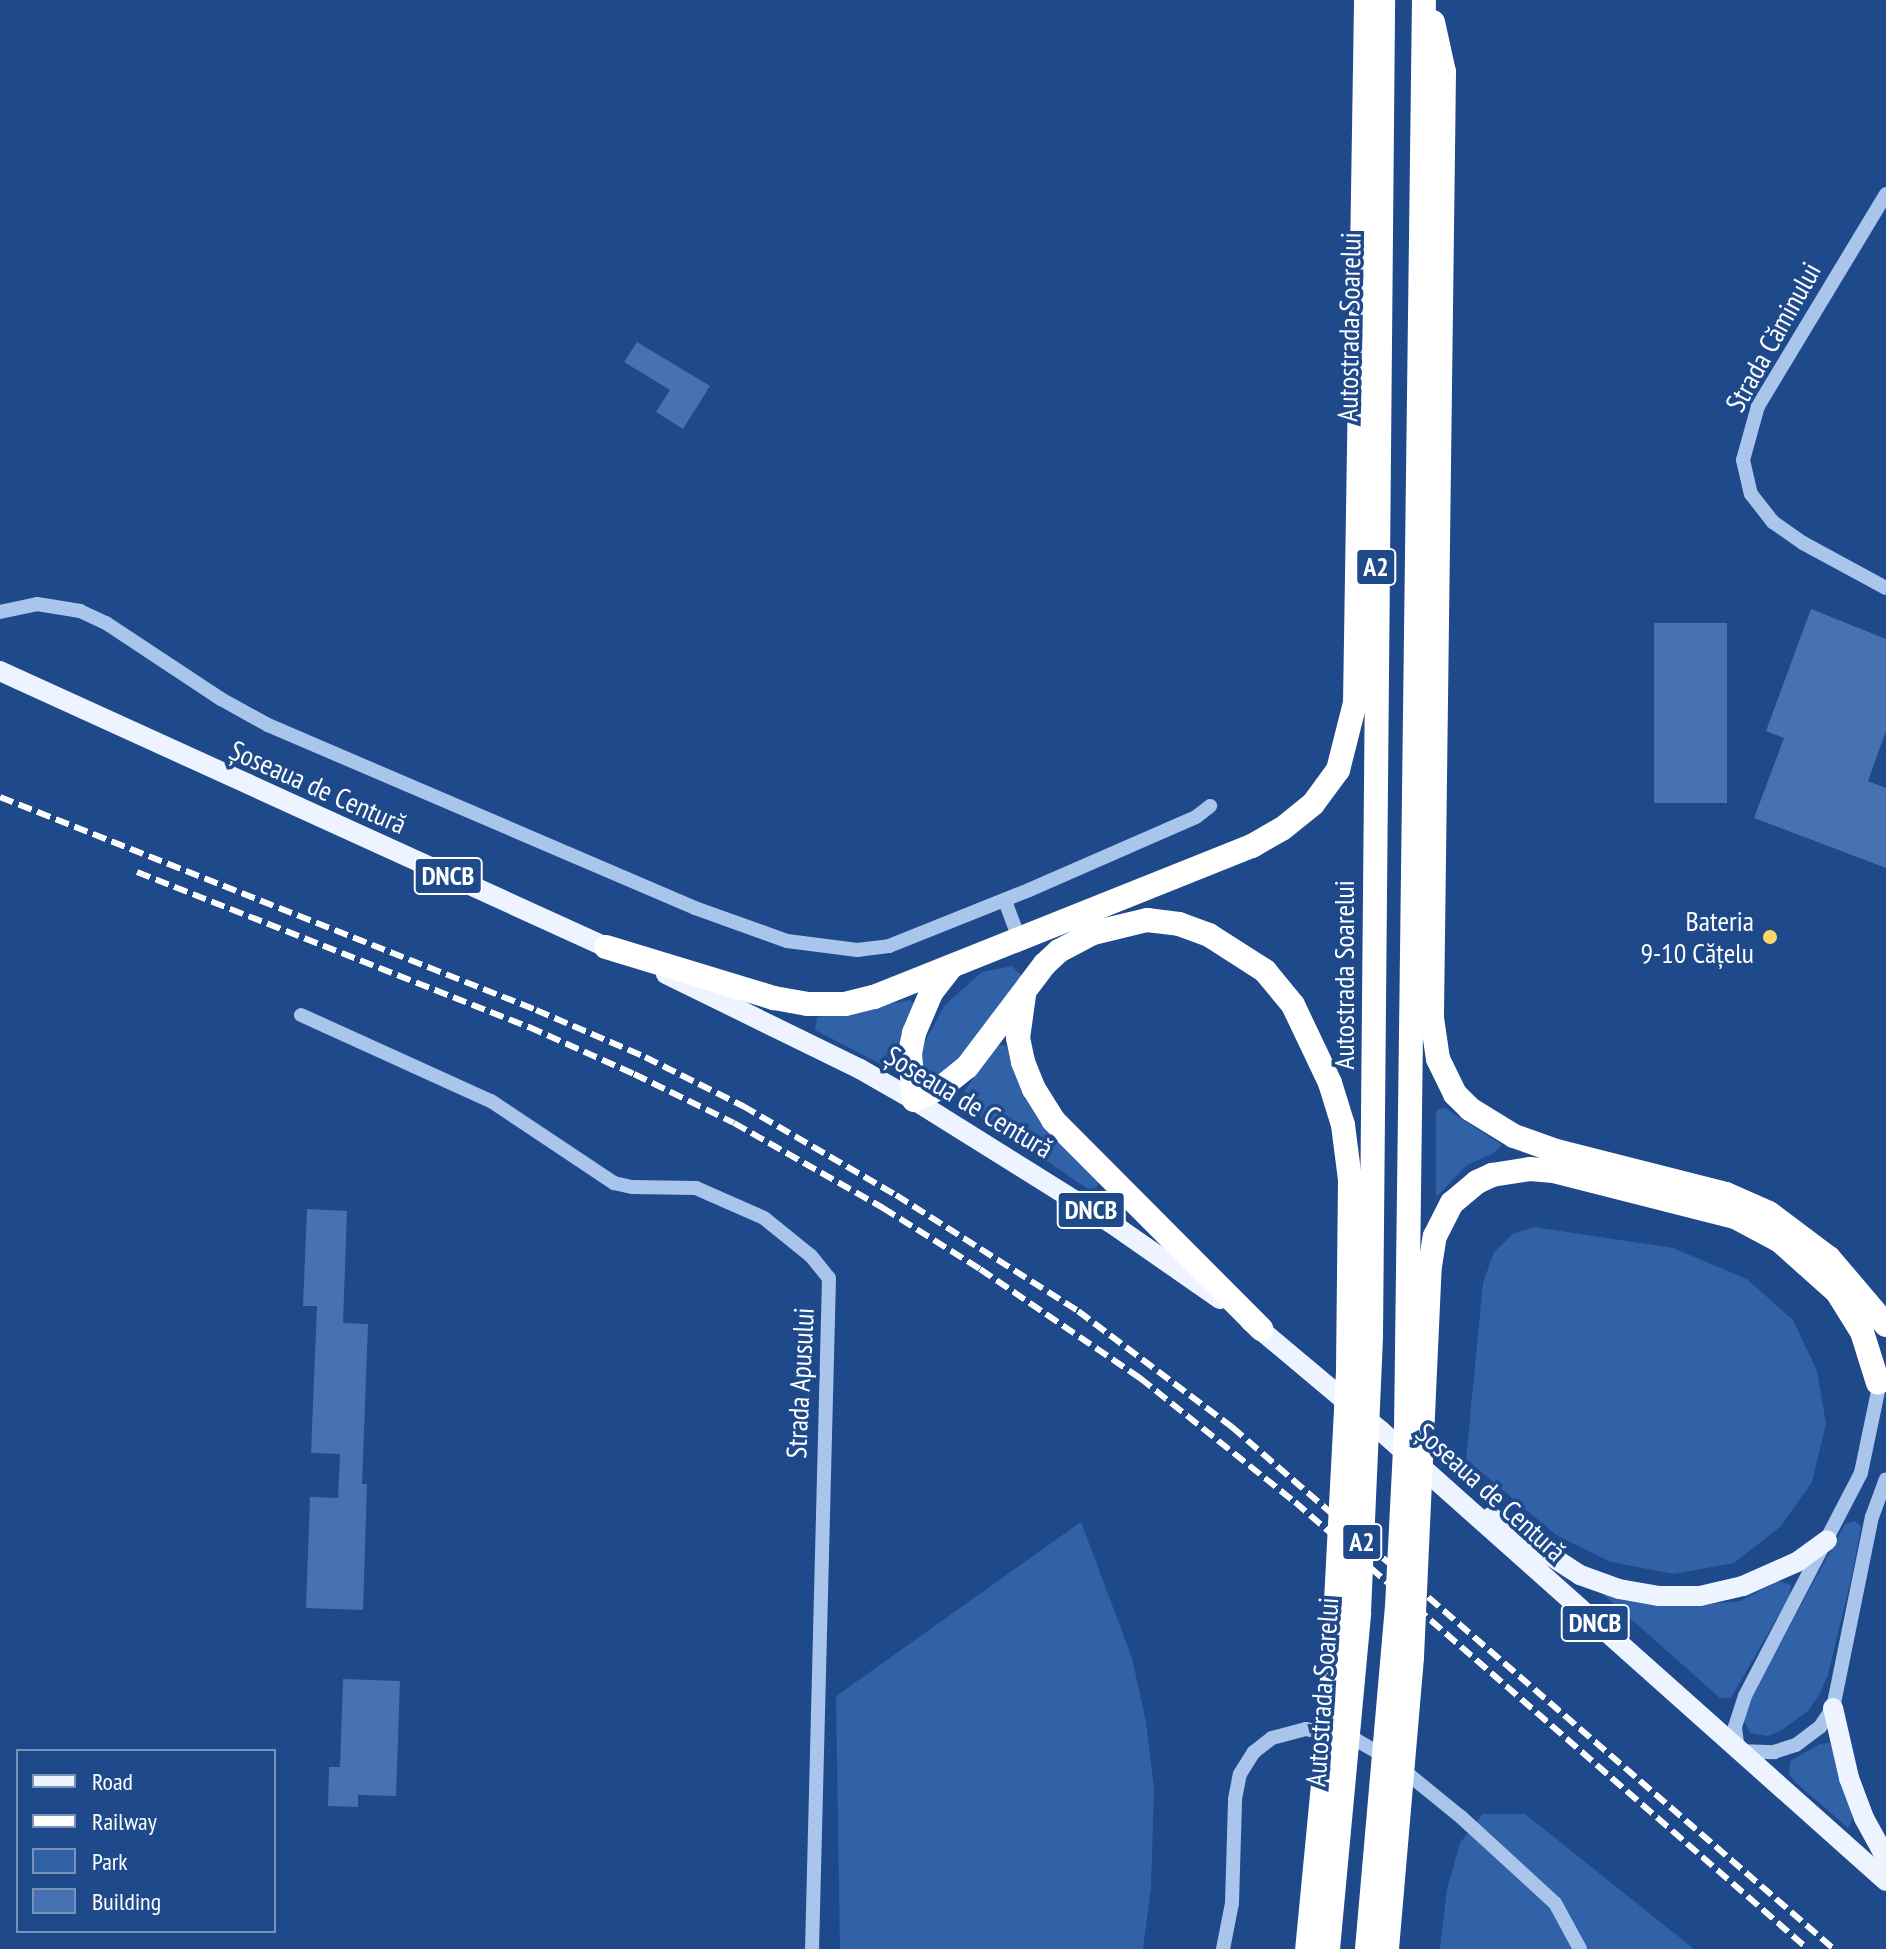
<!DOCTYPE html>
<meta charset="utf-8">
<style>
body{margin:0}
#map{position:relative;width:1886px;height:1949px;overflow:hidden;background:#1e498a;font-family:"PT Sans Narrow",sans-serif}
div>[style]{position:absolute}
.green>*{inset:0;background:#3162a8}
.building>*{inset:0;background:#4672b2;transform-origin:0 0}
.minor>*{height:14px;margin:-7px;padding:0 7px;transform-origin:7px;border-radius:7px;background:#a9c5ec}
.major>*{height:20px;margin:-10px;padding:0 10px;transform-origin:10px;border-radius:10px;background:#eef4ff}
.highway>*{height:24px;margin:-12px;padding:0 12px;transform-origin:12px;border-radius:12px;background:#fff}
.rail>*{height:6px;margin-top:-3px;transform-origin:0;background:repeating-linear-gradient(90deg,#fff 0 14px,transparent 0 20px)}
.dots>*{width:22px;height:22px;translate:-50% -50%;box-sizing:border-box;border:4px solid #1e498a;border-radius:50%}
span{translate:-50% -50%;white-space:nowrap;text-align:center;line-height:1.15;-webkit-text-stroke:7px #1e498a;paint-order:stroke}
.shield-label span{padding:2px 6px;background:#1e498a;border:2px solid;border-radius:6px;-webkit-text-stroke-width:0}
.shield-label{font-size:26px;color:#fff;font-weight:700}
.street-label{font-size:28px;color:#fff}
.poi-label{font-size:28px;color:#fff}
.right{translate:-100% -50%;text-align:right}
.legend{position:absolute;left:16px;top:1749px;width:260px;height:184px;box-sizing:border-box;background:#1e498a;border:2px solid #7892b9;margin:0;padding:10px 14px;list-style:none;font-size:24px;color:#fff}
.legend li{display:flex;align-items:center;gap:16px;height:40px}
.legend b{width:40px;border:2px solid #7892b9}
</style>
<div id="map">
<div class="green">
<div style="clip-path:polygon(1012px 966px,1022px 976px,1014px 995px,942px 1077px,931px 1078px,924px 1073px,921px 1065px,923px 1045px,945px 1005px,982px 972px)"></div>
<div style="clip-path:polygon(910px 1000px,918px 1007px,901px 1065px,892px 1070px,815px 1030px,817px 1017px)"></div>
<div style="clip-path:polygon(998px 1044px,1006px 1046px,1027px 1098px,1100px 1180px,1096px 1188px,1088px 1189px,963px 1104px,961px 1096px)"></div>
<div style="clip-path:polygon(1445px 1108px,1502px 1145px,1494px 1153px,1467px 1165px,1436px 1197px,1436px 1113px,1438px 1109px)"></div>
<div style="clip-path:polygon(1534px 1227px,1673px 1248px,1747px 1279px,1793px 1320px,1817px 1371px,1826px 1424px,1812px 1482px,1780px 1527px,1734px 1563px,1674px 1574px,1611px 1562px,1556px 1535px,1466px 1459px,1483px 1283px,1494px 1252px,1513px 1234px)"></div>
<div style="clip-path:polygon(1855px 1521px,1861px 1527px,1852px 1575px,1828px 1675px,1819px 1695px,1808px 1711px,1782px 1730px,1768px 1736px,1750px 1733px,1743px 1719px,1746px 1707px,1845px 1524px)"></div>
<div style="clip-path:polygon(1081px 1522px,1132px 1658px,1146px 1722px,1154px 1789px,1151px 1888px,1143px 1949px,840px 1949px,836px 1696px)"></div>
<div style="clip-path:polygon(1779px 1581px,1791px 1585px,1790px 1595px,1731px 1698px,1720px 1698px,1603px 1594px,1689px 1606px,1740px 1601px)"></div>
<div style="clip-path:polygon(1830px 1743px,1837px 1752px,1853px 1819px,1848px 1828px,1794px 1781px,1789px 1773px,1790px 1761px,1820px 1744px)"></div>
<div style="clip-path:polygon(1483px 1814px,1525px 1814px,1694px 1949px,1440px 1949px,1447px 1889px,1460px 1843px)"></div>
</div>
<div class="building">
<div style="clip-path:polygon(637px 342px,710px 386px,683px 429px,656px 412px,670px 390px,624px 362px)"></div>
<div style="clip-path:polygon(1811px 609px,1886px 639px,1886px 731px,1868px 781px,1886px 788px,1886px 868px,1754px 818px,1784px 738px,1766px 731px)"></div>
<div style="left:1654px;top:623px;width:73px;height:180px"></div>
<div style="clip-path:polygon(307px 1209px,347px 1211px,343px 1323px,368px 1324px,362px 1484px,367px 1484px,363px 1610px,306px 1608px,310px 1497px,338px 1498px,340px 1454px,311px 1453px,317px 1306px,303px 1306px)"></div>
<div style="clip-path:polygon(343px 1679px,400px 1681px,396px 1796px,358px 1795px,358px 1807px,328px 1806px,329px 1767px,340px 1767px)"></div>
</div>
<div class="minor">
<div style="left:1886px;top:194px;width:248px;rotate:121.1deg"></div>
<div style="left:1758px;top:406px;width:56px;rotate:105.5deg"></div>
<div style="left:1743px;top:460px;width:35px;rotate:77deg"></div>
<div style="left:1751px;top:494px;width:36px;rotate:52deg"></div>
<div style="left:1773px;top:522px;width:37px;rotate:35deg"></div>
<div style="left:1803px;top:543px;width:94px;rotate:28.5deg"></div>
<div style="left:0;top:612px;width:38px;rotate:-12deg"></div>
<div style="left:37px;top:604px;width:44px;rotate:9.2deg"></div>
<div style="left:80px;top:611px;width:29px;rotate:25deg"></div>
<div style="left:106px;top:623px;width:138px;rotate:33.5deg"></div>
<div style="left:221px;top:699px;width:54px;rotate:29deg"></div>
<div style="left:268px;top:725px;width:465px;rotate:23.2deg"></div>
<div style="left:695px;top:908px;width:98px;rotate:19.7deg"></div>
<div style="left:787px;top:941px;width:71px;rotate:7.3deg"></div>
<div style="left:857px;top:950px;width:32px;rotate:-7deg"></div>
<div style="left:889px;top:946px;width:151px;rotate:-21.8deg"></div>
<div style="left:1029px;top:890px;width:182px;rotate:-23.6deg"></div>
<div style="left:1196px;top:817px;width:18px;rotate:-38deg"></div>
<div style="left:1005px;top:901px;width:43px;rotate:69.4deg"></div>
<div style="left:301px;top:1015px;width:209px;rotate:24.4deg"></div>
<div style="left:491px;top:1101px;width:148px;rotate:33.7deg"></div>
<div style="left:614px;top:1183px;width:18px;rotate:13deg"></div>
<div style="left:632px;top:1187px;width:64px;rotate:0.9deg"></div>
<div style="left:696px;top:1188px;width:74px;rotate:23.8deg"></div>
<div style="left:764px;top:1218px;width:60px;rotate:39deg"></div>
<div style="left:811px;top:1256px;width:28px;rotate:51deg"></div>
<div style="left:829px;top:1278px;width:671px;rotate:91.45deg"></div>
<div style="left:1881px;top:1377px;width:98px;rotate:101.8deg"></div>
<div style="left:1861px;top:1473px;width:251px;rotate:117.5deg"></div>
<div style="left:1745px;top:1696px;width:33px;rotate:108deg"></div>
<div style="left:1735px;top:1727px;width:24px;rotate:83deg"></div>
<div style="left:1738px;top:1751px;width:36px;rotate:2deg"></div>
<div style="left:1774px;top:1752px;width:23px;rotate:-18deg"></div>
<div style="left:1796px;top:1745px;width:30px;rotate:-37deg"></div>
<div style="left:1820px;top:1727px;width:23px;rotate:-56deg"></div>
<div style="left:1833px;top:1708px;width:195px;rotate:-78.5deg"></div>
<div style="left:1872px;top:1517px;width:40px;rotate:-69.8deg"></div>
<div style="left:1223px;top:1949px;width:47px;rotate:-78.9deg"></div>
<div style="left:1232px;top:1903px;width:104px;rotate:-88.3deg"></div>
<div style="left:1235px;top:1799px;width:25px;rotate:-79deg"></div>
<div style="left:1240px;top:1774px;width:26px;rotate:-58deg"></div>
<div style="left:1254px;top:1752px;width:23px;rotate:-38deg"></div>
<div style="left:1272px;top:1738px;width:35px;rotate:-15deg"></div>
<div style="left:1306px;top:1729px;width:53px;rotate:13deg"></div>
<div style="left:1358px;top:1741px;width:39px;rotate:30deg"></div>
<div style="left:1392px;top:1761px;width:89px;rotate:39.1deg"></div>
<div style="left:1461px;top:1817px;width:127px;rotate:42.5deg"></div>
<div style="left:1555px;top:1903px;width:52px;rotate:61.5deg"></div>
</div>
<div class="major">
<div style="left:0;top:671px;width:680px;rotate:24.49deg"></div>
<div style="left:666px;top:974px;width:216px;rotate:26.1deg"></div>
<div style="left:860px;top:1069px;width:62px;rotate:29.9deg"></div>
<div style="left:914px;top:1100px;width:232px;rotate:32deg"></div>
<div style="left:1111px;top:1223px;width:133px;rotate:34.9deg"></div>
<div style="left:1250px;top:1321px;width:171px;rotate:40deg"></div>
<div style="left:1381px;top:1431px;width:676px;rotate:41.7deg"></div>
<div style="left:1491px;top:1517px;width:106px;rotate:33.1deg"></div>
<div style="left:1580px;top:1575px;width:41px;rotate:19.7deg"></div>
<div style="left:1619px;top:1589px;width:41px;rotate:9.9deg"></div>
<div style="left:1659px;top:1596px;width:41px"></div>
<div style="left:1700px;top:1596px;width:44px;rotate:-13.1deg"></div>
<div style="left:1743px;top:1586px;width:59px;rotate:-24deg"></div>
<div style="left:1797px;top:1562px;width:37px;rotate:-36deg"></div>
<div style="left:1833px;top:1708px;width:72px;rotate:77.1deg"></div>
<div style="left:1849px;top:1778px;width:43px;rotate:69.4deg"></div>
<div style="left:1864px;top:1818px;width:46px;rotate:61.2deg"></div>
</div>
<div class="highway">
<div style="left:1433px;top:22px;width:51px;rotate:77.6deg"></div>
<div style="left:1444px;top:72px;width:946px;rotate:90.73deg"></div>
<div style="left:1432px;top:1018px;width:41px;rotate:81.7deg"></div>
<div style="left:1438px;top:1059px;width:39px;rotate:64deg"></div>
<div style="left:1455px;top:1094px;width:21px;rotate:45deg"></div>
<div style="left:1470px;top:1109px;width:52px;rotate:31.5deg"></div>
<div style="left:1514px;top:1136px;width:45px;rotate:19.7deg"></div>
<div style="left:1556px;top:1151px;width:175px;rotate:14.2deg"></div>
<div style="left:1726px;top:1194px;width:47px;rotate:23.8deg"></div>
<div style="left:1769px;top:1213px;width:75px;rotate:36.9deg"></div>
<div style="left:1829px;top:1258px;width:88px;rotate:49.6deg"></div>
<div style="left:606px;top:947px;width:176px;rotate:16.9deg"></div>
<div style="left:774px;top:998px;width:35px;rotate:10deg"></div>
<div style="left:808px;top:1004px;width:37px"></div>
<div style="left:845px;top:1004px;width:30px;rotate:-14deg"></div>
<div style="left:874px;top:997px;width:407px;rotate:-21.8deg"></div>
<div style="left:1252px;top:846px;width:34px;rotate:-30deg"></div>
<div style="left:1282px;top:829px;width:40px;rotate:-39deg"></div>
<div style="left:1313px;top:804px;width:42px;rotate:-53.7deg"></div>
<div style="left:1338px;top:770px;width:69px;rotate:-75.8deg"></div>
<div style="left:1355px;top:703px;width:703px;rotate:-89.1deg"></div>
<div style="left:951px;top:967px;width:33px;rotate:128deg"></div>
<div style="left:931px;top:993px;width:43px;rotate:113deg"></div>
<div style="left:914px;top:1033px;width:21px;rotate:101deg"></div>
<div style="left:910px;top:1054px;width:46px;rotate:85deg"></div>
<div style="left:914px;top:1100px;width:31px;rotate:-25deg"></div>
<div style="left:942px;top:1087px;width:32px;rotate:-39deg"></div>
<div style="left:967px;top:1067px;width:129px;rotate:-52.9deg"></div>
<div style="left:1045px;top:964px;width:19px;rotate:-43deg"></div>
<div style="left:1059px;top:951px;width:38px;rotate:-28deg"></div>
<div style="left:1093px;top:933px;width:56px;rotate:-13.5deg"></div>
<div style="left:1147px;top:920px;width:32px;rotate:7deg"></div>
<div style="left:1179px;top:924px;width:32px;rotate:20deg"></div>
<div style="left:1209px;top:935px;width:67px;rotate:32.7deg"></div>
<div style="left:1265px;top:971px;width:44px;rotate:50.5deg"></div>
<div style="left:1293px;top:1005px;width:86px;rotate:64.6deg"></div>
<div style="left:1330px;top:1083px;width:44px;rotate:72.8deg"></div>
<div style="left:1343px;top:1125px;width:55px;rotate:82.7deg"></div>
<div style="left:1350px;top:1180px;width:192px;rotate:90.6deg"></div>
<div style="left:1348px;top:1372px;width:340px;rotate:93deg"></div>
<div style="left:1330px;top:1712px;width:238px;rotate:95.5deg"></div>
<div style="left:1024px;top:995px;width:43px;rotate:97.9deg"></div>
<div style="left:1018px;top:1038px;width:25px;rotate:78deg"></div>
<div style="left:1023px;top:1062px;width:29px;rotate:68deg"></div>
<div style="left:1034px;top:1089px;width:36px;rotate:58deg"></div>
<div style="left:1053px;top:1120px;width:295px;rotate:45.1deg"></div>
<div style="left:1328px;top:1949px;width:338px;rotate:-84.7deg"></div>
<div style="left:1359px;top:1612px;width:277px;rotate:-87.5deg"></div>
<div style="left:1371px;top:1335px;width:1335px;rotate:-89.48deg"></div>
<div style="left:1367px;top:1949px;width:343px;rotate:-85deg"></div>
<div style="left:1397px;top:1607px;width:177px;rotate:-87.1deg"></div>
<div style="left:1406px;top:1430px;width:1430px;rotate:-89.28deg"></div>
<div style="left:1387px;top:1949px;width:293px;rotate:-85.1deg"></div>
<div style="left:1412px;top:1657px;width:391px;rotate:-87.4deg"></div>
<div style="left:1430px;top:1266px;width:30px;rotate:-81deg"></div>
<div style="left:1435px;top:1236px;width:37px;rotate:-63deg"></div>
<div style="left:1452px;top:1203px;width:33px;rotate:-40deg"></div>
<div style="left:1477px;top:1182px;width:17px;rotate:-25deg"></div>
<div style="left:1492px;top:1175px;width:38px;rotate:-9deg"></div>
<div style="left:1530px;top:1169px;width:24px;rotate:5deg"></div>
<div style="left:1554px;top:1171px;width:187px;rotate:14.3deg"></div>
<div style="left:1735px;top:1217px;width:51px;rotate:28.1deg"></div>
<div style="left:1780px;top:1241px;width:76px;rotate:41.8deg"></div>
<div style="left:1837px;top:1292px;width:47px;rotate:58deg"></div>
<div style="left:1862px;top:1332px;width:53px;rotate:72.6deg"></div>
</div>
<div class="rail">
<div style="left:0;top:797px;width:577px;rotate:21.67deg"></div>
<div style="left:536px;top:1010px;width:119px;rotate:23.3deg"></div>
<div style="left:645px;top:1057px;width:110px;rotate:26.6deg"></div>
<div style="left:743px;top:1106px;width:177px;rotate:30.2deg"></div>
<div style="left:896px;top:1195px;width:216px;rotate:32.5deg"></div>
<div style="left:1078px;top:1311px;width:193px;rotate:37deg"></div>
<div style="left:1232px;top:1427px;width:797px;rotate:40.93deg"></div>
<div style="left:137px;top:872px;width:422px;rotate:21.6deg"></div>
<div style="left:529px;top:1027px;width:115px;rotate:24.1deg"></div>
<div style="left:634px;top:1074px;width:111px;rotate:26.1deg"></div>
<div style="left:734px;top:1123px;width:172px;rotate:29.7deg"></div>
<div style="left:883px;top:1208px;width:115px;rotate:32.2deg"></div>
<div style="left:980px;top:1269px;width:194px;rotate:34.3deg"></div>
<div style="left:1140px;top:1378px;width:198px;rotate:38.7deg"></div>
<div style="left:1295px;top:1502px;width:680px;rotate:41.07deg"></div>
</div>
<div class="dots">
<div style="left:1770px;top:937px;background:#fbd668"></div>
</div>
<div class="shield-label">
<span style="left:1376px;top:567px">A2</span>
<span style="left:448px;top:876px">DNCB</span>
<span style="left:1091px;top:1210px">DNCB</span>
<span style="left:1362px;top:1542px">A2</span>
<span style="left:1595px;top:1623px">DNCB</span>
</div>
<div class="street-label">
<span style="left:1349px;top:327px;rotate:-89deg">Autostrada Soarelui</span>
<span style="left:1773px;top:337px;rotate:-61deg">Strada Căminului</span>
<span style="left:318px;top:787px;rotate:24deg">Șoseaua de Centură</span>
<span style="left:1344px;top:975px;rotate:-90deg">Autostrada Soarelui</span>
<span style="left:969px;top:1102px;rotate:31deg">Șoseaua de Centură</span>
<span style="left:800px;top:1383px;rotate:-87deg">Strada Apusului</span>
<span style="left:1491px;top:1492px;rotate:42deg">Șoseaua de Centură</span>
<span style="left:1322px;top:1692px;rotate:-86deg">Autostrada Soarelui</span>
</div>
<div class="poi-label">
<span class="right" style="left:1754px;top:937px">Bateria<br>9-10 Cățelu</span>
</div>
<ul class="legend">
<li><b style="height:10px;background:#eef4ff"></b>Road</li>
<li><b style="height:10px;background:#fff"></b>Railway</li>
<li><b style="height:22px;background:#3162a8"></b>Park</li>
<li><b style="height:22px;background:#4672b2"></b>Building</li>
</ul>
</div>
